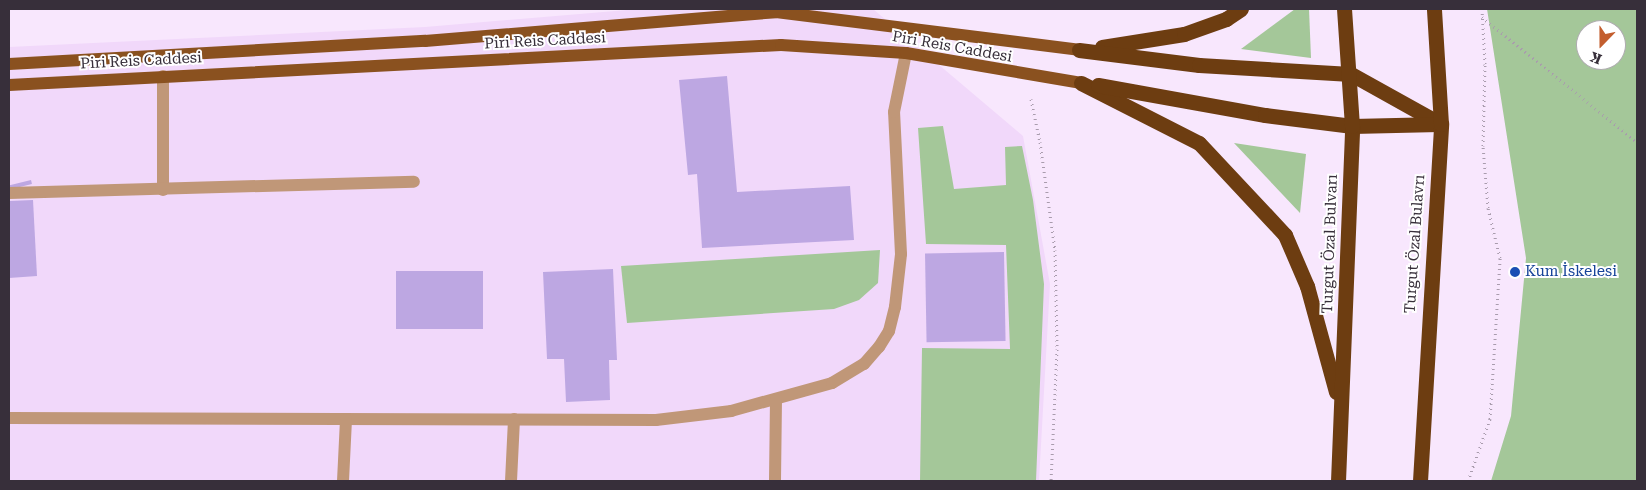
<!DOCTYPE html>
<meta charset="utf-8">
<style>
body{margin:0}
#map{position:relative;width:1646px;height:490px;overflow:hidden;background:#f8e7fd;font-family:"Roboto Serif",serif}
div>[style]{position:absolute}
.built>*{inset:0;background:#f1d8fa}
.green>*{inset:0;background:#a4c799}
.building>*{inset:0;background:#bda7e2;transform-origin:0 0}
.path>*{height:3px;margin-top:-1.5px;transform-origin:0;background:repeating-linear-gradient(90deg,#a99cad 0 1px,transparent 0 5px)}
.minor>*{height:12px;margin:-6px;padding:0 6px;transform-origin:6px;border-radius:6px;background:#c09778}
.major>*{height:12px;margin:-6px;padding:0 6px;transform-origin:6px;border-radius:6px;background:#8a511f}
.highway>*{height:15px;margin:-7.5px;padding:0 7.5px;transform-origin:7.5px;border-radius:7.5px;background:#6d3d11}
.dots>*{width:14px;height:14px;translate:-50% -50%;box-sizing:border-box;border:2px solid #fff;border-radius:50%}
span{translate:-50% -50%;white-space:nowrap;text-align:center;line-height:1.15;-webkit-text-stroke:4px #fff;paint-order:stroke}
.street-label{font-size:15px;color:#372f3a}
.transit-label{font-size:15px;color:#164399}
.left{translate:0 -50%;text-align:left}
.frame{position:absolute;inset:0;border:10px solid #372f3a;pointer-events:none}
.north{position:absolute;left:1576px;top:20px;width:50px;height:50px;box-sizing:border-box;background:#fff;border:1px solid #afacb0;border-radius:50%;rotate:202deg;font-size:14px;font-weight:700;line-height:20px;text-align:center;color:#372f3a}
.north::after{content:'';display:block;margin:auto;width:18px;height:22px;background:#c35e2e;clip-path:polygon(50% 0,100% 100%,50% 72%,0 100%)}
</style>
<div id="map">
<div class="built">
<div style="clip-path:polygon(639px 9px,873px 9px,1023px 136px,1050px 284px,1039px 481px,9px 481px,9px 47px,425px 27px)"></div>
</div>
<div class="green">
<div style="clip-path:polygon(1295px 9px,1309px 9px,1311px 58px,1241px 49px)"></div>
<div style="clip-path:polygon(evenodd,1487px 9px,1637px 9px,1637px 481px,1491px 481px,1511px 416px,1526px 258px,1487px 9px,1586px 30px,1616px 30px,1616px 60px,1586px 60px,1586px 30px)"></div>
<div style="clip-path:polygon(943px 126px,954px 189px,1006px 185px,1005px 147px,1022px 146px,1033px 200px,1044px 284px,1036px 481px,920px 481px,922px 348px,1010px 349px,1006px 245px,926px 244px,918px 128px)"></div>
<div style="clip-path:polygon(1234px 143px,1306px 154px,1300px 213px)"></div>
<div style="clip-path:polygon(880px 250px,878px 283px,859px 300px,834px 309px,627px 323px,621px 266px)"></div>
</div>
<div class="building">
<div style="clip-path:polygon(727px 76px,737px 192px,850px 186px,854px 240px,702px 248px,697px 174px,688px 175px,679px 80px)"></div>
<div style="left:31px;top:180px;width:4px;height:22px;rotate:76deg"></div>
<div style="clip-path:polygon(33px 200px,37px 276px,9px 278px,9px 201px)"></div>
<div style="left:1004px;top:252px;width:89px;height:79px;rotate:89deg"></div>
<div style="clip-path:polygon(613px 269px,617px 360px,609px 360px,610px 400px,566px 402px,564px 359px,547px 359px,543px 272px)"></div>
<div style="left:396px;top:271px;width:87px;height:58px"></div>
</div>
<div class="path">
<div style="left:1482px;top:17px;width:199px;rotate:38.9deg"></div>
<div style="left:1031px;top:99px;width:44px;rotate:78.2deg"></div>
<div style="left:1040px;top:142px;width:109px;rotate:82.1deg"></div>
<div style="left:1055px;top:250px;width:99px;rotate:88.8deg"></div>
<div style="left:1057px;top:349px;width:132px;rotate:92.6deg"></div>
<div style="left:1468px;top:481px;width:66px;rotate:-70.5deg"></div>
<div style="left:1490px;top:419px;width:161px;rotate:-86.4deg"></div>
<div style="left:1500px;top:258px;width:51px;rotate:-103.5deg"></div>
<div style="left:1488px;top:208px;width:62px;rotate:-94.6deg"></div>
<div style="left:1483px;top:146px;width:82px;rotate:-88.6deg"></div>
<div style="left:1485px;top:64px;width:55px;rotate:-93.1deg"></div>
</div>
<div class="minor">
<div style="left:163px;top:190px;width:114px;rotate:-90deg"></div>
<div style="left:9px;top:193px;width:405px;rotate:-1.6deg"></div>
<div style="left:9px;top:418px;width:647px;rotate:0.18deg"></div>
<div style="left:656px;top:420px;width:76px;rotate:-6.8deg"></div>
<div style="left:731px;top:411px;width:105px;rotate:-15.5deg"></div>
<div style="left:832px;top:383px;width:37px;rotate:-31deg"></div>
<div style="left:864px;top:364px;width:23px;rotate:-49deg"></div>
<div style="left:879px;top:347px;width:19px;rotate:-58deg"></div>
<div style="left:889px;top:331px;width:25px;rotate:-76deg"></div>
<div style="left:895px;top:307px;width:53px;rotate:-83.5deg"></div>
<div style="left:901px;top:254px;width:142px;rotate:-92.8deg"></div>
<div style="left:894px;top:112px;width:60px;rotate:-78.5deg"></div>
<div style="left:343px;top:481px;width:61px;rotate:-87.2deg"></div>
<div style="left:511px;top:481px;width:62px;rotate:-87.2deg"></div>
<div style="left:775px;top:481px;width:81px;rotate:-89.3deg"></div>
</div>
<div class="major">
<div style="left:9px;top:64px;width:417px;rotate:-3.2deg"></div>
<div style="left:425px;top:41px;width:352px;rotate:-4.7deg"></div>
<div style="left:776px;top:12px;width:305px;rotate:7.1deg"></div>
<div style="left:9px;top:85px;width:773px;rotate:-2.97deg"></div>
<div style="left:781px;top:45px;width:125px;rotate:3.7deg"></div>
<div style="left:906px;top:53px;width:178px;rotate:9.7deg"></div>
</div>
<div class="highway">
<div style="left:1102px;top:47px;width:83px;rotate:-9deg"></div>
<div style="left:1184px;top:34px;width:45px;rotate:-19.7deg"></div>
<div style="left:1226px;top:19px;width:18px;rotate:-34deg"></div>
<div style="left:1079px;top:50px;width:121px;rotate:7.1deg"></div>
<div style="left:1199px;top:65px;width:152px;rotate:3.4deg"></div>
<div style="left:1351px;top:74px;width:103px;rotate:29.1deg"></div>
<div style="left:1081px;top:83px;width:132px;rotate:27deg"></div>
<div style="left:1199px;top:143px;width:126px;rotate:46.9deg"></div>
<div style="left:1285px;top:235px;width:56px;rotate:66.7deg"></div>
<div style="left:1307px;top:286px;width:110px;rotate:74.7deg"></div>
<div style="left:1098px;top:85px;width:170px;rotate:10.2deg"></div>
<div style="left:1265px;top:115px;width:88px;rotate:7.2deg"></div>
<div style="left:1352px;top:126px;width:87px;rotate:-1.3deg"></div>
<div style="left:1338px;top:481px;width:355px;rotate:-87.7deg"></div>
<div style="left:1352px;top:126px;width:117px;rotate:-93.9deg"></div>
<div style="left:1420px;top:481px;width:358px;rotate:-86.6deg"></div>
<div style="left:1441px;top:124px;width:115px;rotate:-93.5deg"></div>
</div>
<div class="dots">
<div style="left:1515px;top:272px;background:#1a4fb4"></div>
</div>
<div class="street-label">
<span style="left:545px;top:41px;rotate:-3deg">Piri Reis Caddesi</span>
<span style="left:952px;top:47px;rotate:10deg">Piri Reis Caddesi</span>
<span style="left:141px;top:61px;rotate:-3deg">Piri Reis Caddesi</span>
<span style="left:1330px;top:244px;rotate:-88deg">Turgut Özal Bulvarı</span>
<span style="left:1415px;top:244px;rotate:-86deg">Turgut Özal Bulavrı</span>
</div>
<div class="transit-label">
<span class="left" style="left:1525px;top:272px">Kum İskelesi</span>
</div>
<div class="frame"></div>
<div class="north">K</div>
</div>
